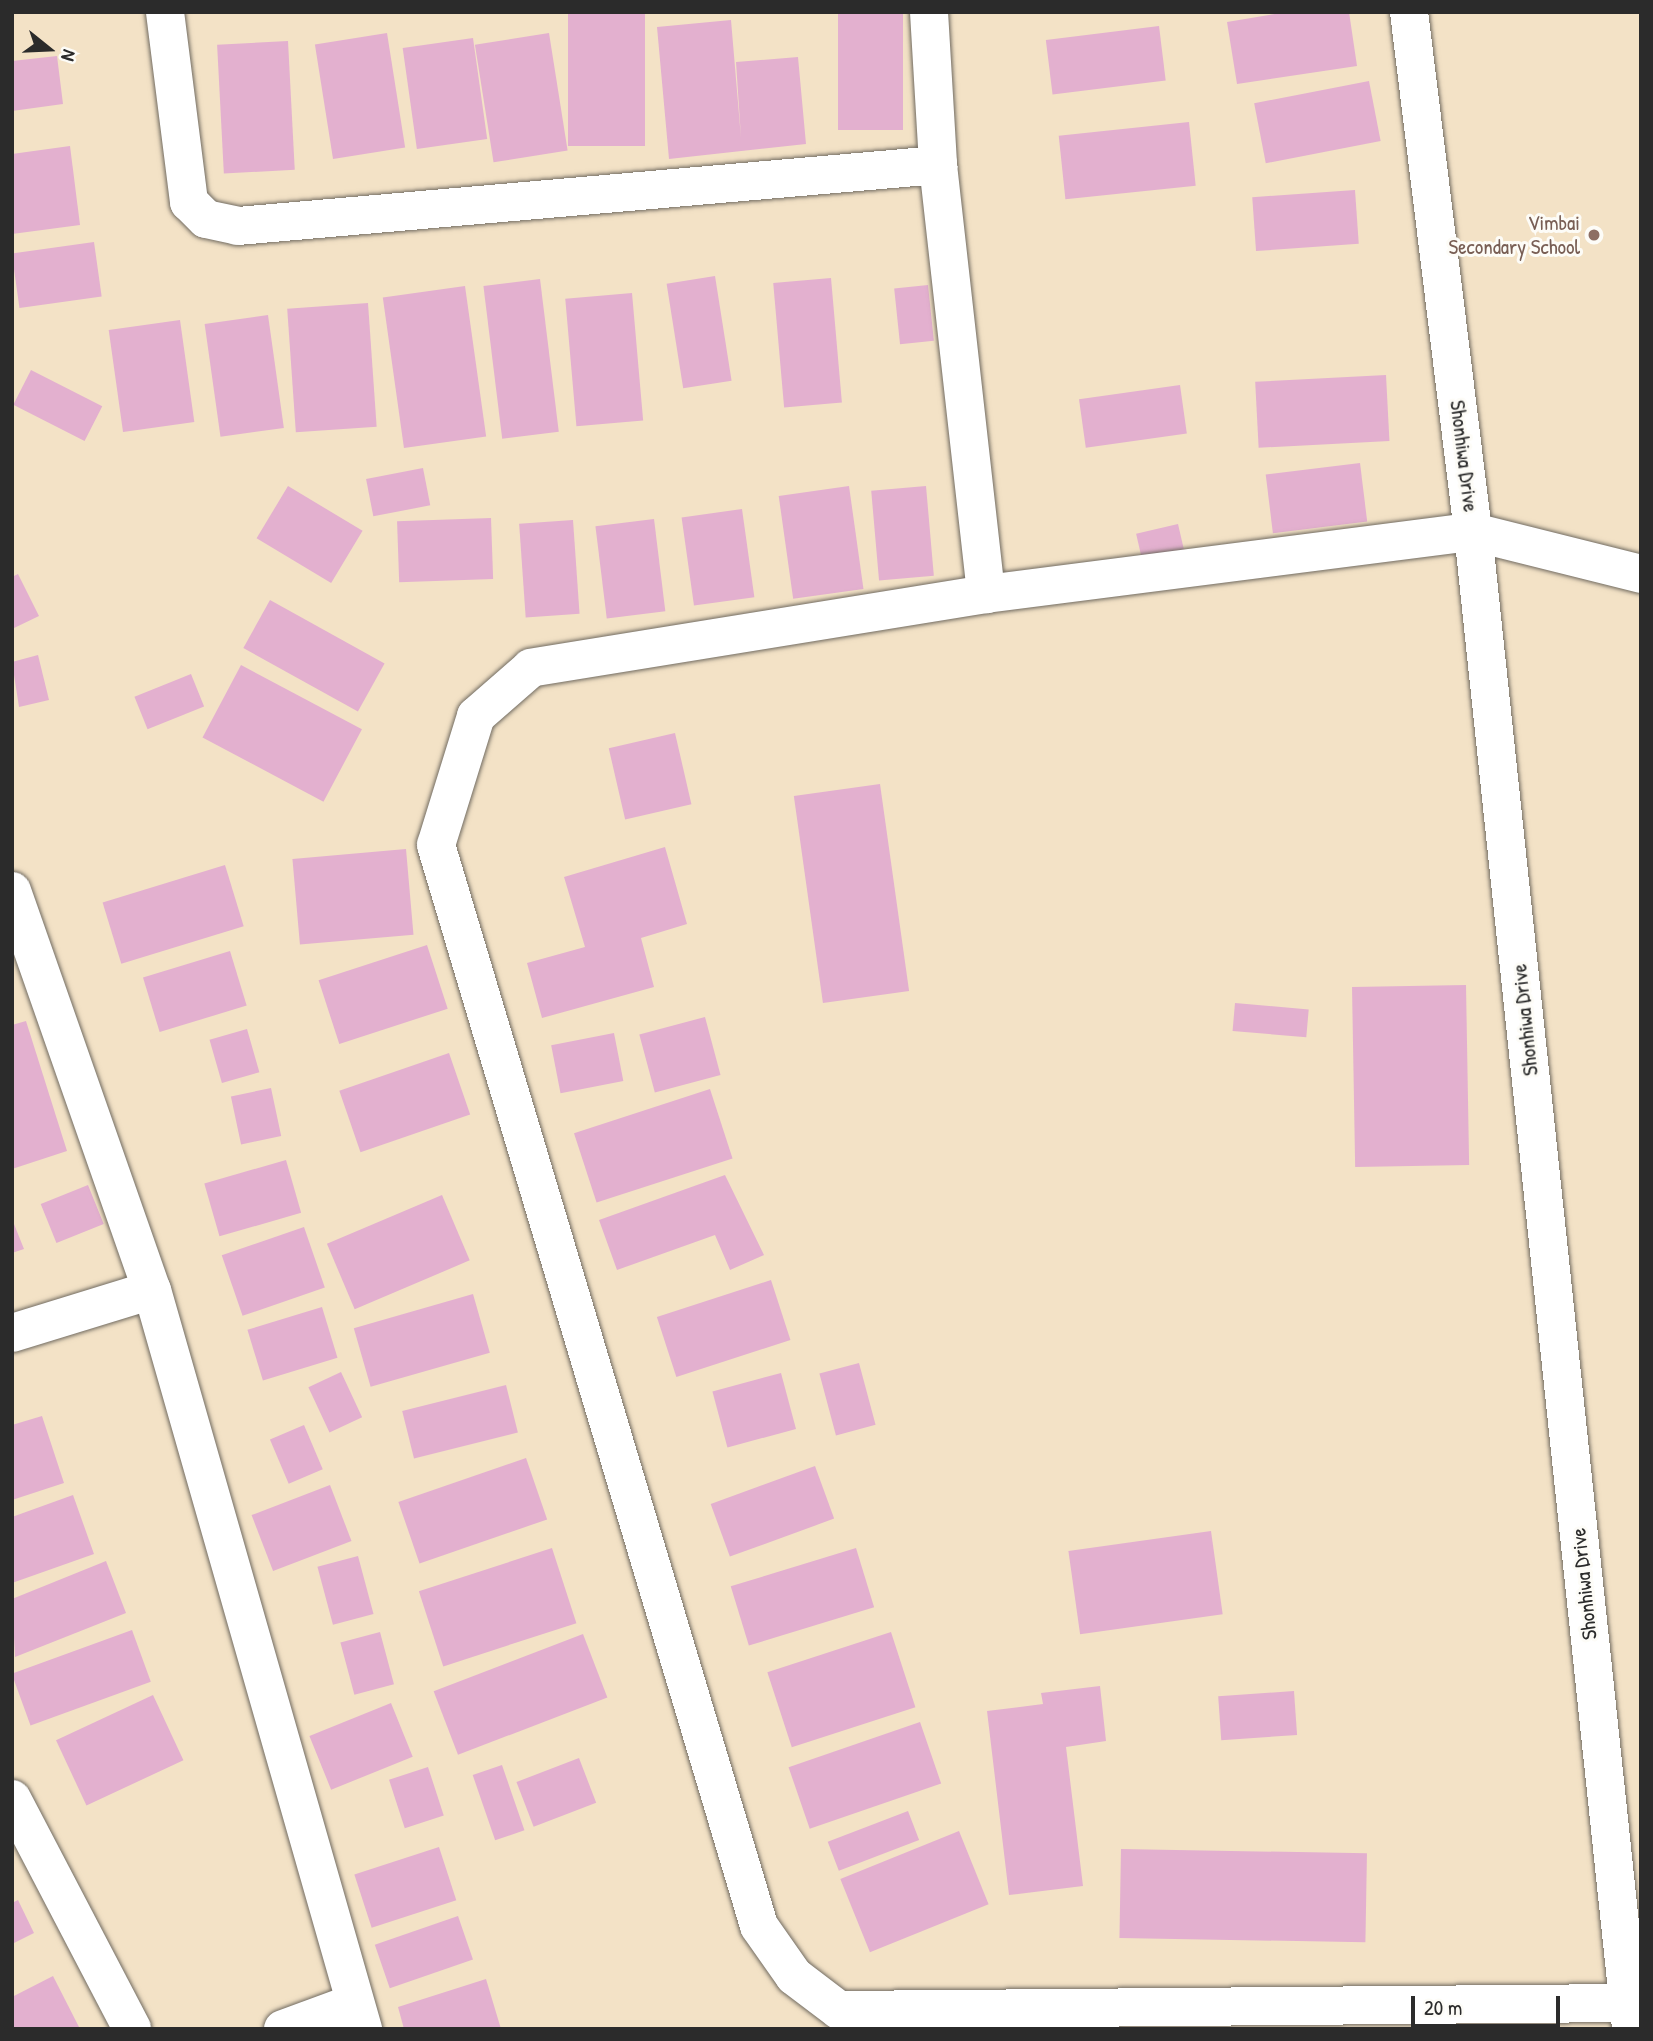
<!DOCTYPE html>
<style>
body{margin:0}
#map{position:relative;width:1653px;height:2041px;overflow:hidden;background:#f3e2c6;font-family:"Patrick Hand",sans-serif}
div>[style]{position:absolute}
.building>*{inset:0;background:#e3b0cf;transform-origin:0 0}
.roads{filter:drop-shadow(0 0 2px #716b61) drop-shadow(0 0 2px #716b61)}
.minor>*{height:38px;margin:-19px;padding:0 19px;transform-origin:19px;border-radius:19px;background:#fff}
.dots>*{width:19px;height:19px;translate:-50% -50%;box-sizing:border-box;border:4px solid #fdfcf7;border-radius:50%}
span{translate:-50% -50%;white-space:nowrap;text-align:center;line-height:1.15;-webkit-text-stroke:6px #fdfcf7;paint-order:stroke}
.education-label{font-size:21px;color:#785e54}
.right{translate:-100% -50%;text-align:right}
.street-label{font-size:21px;color:#2b2b2b}
.frame{position:absolute;inset:0;border:14px solid #2b2b2b;pointer-events:none}
.north{position:absolute;left:14px;top:14px;width:70px;height:70px;-webkit-text-stroke:5px #fdfcf7;paint-order:stroke;rotate:108deg;font-size:19px;font-weight:700;line-height:28px;text-align:center;color:#2b2b2b}
.north::after{content:'';display:block;margin:auto;width:24px;height:32px;background:#2b2b2b;clip-path:polygon(50% 0,100% 100%,50% 72%,0 100%)}
.scale{position:absolute;left:1411px;top:1996px;width:149px;height:32px;box-sizing:border-box;border:4px solid #2b2b2b;border-top:0;padding-left:9px;font-size:21px;line-height:24px;white-space:nowrap;color:#2b2b2b;-webkit-text-stroke:5px #fdfcf7;paint-order:stroke}
</style>
<div id="map">
<div class="building">
<div style="left:568px;top:12px;width:77px;height:134px"></div>
<div style="left:838px;top:12px;width:65px;height:118px"></div>
<div style="clip-path:polygon(1287px 12px,1349px 12px,1357px 66px,1237px 84px,1227px 22px)"></div>
<div style="clip-path:polygon(731px 20px,741px 138px,736px 62px,798px 57px,806px 144px,669px 159px,657px 27px)"></div>
<div style="left:1159px;top:26px;width:55px;height:114px;rotate:83deg"></div>
<div style="left:387px;top:33px;width:116px;height:73px;rotate:81deg"></div>
<div style="left:549px;top:33px;width:119px;height:75px;rotate:81deg"></div>
<div style="left:473px;top:38px;width:102px;height:71px;rotate:82deg"></div>
<div style="left:288px;top:41px;width:129px;height:71px;rotate:87deg"></div>
<div style="clip-path:polygon(57px 56px,63px 104px,12px 111px,12px 61px)"></div>
<div style="left:1369px;top:81px;width:61px;height:117px;rotate:79deg"></div>
<div style="left:1189px;top:122px;width:64px;height:131px;rotate:84deg"></div>
<div style="clip-path:polygon(70px 146px,80px 225px,12px 234px,12px 154px)"></div>
<div style="left:1355px;top:190px;width:54px;height:103px;rotate:86deg"></div>
<div style="left:94px;top:242px;width:55px;height:83px;rotate:82deg"></div>
<div style="left:715px;top:276px;width:106px;height:49px;rotate:81deg"></div>
<div style="left:831px;top:278px;width:125px;height:58px;rotate:85deg"></div>
<div style="left:540px;top:279px;width:154px;height:57px;rotate:83deg"></div>
<div style="left:928px;top:285px;width:56px;height:34px;rotate:84deg"></div>
<div style="left:465px;top:286px;width:152px;height:83px;rotate:82deg"></div>
<div style="left:632px;top:293px;width:128px;height:67px;rotate:85deg"></div>
<div style="left:368px;top:303px;width:124px;height:81px;rotate:86deg"></div>
<div style="left:268px;top:315px;width:114px;height:64px;rotate:82deg"></div>
<div style="left:180px;top:320px;width:103px;height:72px;rotate:82deg"></div>
<div style="left:31px;top:370px;width:80px;height:39px;rotate:27deg"></div>
<div style="left:1386px;top:375px;width:66px;height:131px;rotate:87deg"></div>
<div style="left:1180px;top:385px;width:49px;height:102px;rotate:82deg"></div>
<div style="left:1360px;top:463px;width:59px;height:95px;rotate:83deg"></div>
<div style="left:423px;top:468px;width:38px;height:58px;rotate:79deg"></div>
<div style="left:288px;top:486px;width:87px;height:61px;rotate:31deg"></div>
<div style="left:849px;top:486px;width:104px;height:71px;rotate:82deg"></div>
<div style="left:926px;top:486px;width:90px;height:55px;rotate:85deg"></div>
<div style="left:742px;top:509px;width:89px;height:61px;rotate:82deg"></div>
<div style="left:491px;top:518px;width:61px;height:94px;rotate:88deg"></div>
<div style="left:654px;top:519px;width:93px;height:59px;rotate:83deg"></div>
<div style="left:573px;top:520px;width:94px;height:54px;rotate:86deg"></div>
<div style="left:1178px;top:524px;width:28px;height:43px;rotate:77deg"></div>
<div style="clip-path:polygon(18px 574px,39px 616px,12px 629px,12px 577px)"></div>
<div style="left:270px;top:600px;width:131px;height:55px;rotate:29deg"></div>
<div style="clip-path:polygon(38px 655px,49px 700px,19px 707px,12px 662px)"></div>
<div style="left:241px;top:665px;width:137px;height:82px;rotate:28deg"></div>
<div style="left:191px;top:674px;width:35px;height:61px;rotate:68deg"></div>
<div style="left:675px;top:733px;width:73px;height:68px;rotate:77deg"></div>
<div style="left:880px;top:784px;width:209px;height:87px;rotate:82deg"></div>
<div style="clip-path:polygon(665px 847px,687px 924px,641px 938px,654px 987px,542px 1018px,527px 963px,585px 947px,564px 877px)"></div>
<div style="left:406px;top:849px;width:86px;height:114px;rotate:85deg"></div>
<div style="left:225px;top:865px;width:64px;height:128px;rotate:73deg"></div>
<div style="left:427px;top:945px;width:67px;height:114px;rotate:72deg"></div>
<div style="left:230px;top:951px;width:57px;height:91px;rotate:73deg"></div>
<div style="left:1466px;top:985px;width:180px;height:114px;rotate:89deg"></div>
<div style="left:1235px;top:1003px;width:74px;height:28px;rotate:5deg"></div>
<div style="left:705px;top:1017px;width:60px;height:68px;rotate:75deg"></div>
<div style="clip-path:polygon(26px 1021px,67px 1151px,12px 1169px,12px 1025px)"></div>
<div style="left:247px;top:1029px;width:45px;height:39px;rotate:74deg"></div>
<div style="left:614px;top:1033px;width:49px;height:64px;rotate:79deg"></div>
<div style="left:449px;top:1053px;width:65px;height:116px;rotate:71deg"></div>
<div style="left:271px;top:1088px;width:49px;height:41px;rotate:78deg"></div>
<div style="left:710px;top:1089px;width:73px;height:143px;rotate:72deg"></div>
<div style="left:286px;top:1160px;width:55px;height:85px;rotate:74deg"></div>
<div style="clip-path:polygon(725px 1175px,764px 1255px,730px 1270px,715px 1235px,617px 1270px,599px 1220px)"></div>
<div style="left:88px;top:1185px;width:42px;height:51px;rotate:68deg"></div>
<div style="left:442px;top:1195px;width:71px;height:125px;rotate:67deg"></div>
<div style="clip-path:polygon(12px 1219px,24px 1249px,12px 1253px)"></div>
<div style="left:304px;top:1227px;width:64px;height:87px;rotate:71deg"></div>
<div style="left:771px;top:1280px;width:63px;height:120px;rotate:72deg"></div>
<div style="left:473px;top:1294px;width:61px;height:124px;rotate:74deg"></div>
<div style="left:322px;top:1307px;width:53px;height:78px;rotate:73deg"></div>
<div style="left:859px;top:1363px;width:64px;height:41px;rotate:75deg"></div>
<div style="left:341px;top:1372px;width:50px;height:36px;rotate:65deg"></div>
<div style="left:781px;top:1373px;width:58px;height:71px;rotate:75deg"></div>
<div style="left:506px;top:1385px;width:49px;height:107px;rotate:76deg"></div>
<div style="clip-path:polygon(42px 1416px,64px 1483px,12px 1500px,12px 1425px)"></div>
<div style="left:304px;top:1425px;width:48px;height:37px;rotate:67deg"></div>
<div style="left:526px;top:1458px;width:65px;height:135px;rotate:71deg"></div>
<div style="left:815px;top:1466px;width:56px;height:111px;rotate:70deg"></div>
<div style="left:330px;top:1485px;width:60px;height:84px;rotate:69deg"></div>
<div style="clip-path:polygon(73px 1495px,94px 1554px,12px 1583px,12px 1517px)"></div>
<div style="left:1211px;top:1531px;width:84px;height:144px;rotate:82deg"></div>
<div style="left:552px;top:1548px;width:79px;height:140px;rotate:72deg"></div>
<div style="left:856px;top:1548px;width:62px;height:131px;rotate:73deg"></div>
<div style="left:358px;top:1556px;width:60px;height:42px;rotate:75deg"></div>
<div style="clip-path:polygon(106px 1561px,126px 1613px,15px 1657px,12px 1599px)"></div>
<div style="left:132px;top:1630px;width:55px;height:128px;rotate:70deg"></div>
<div style="left:380px;top:1632px;width:54px;height:41px;rotate:75deg"></div>
<div style="left:891px;top:1632px;width:79px;height:130px;rotate:72deg"></div>
<div style="left:583px;top:1634px;width:68px;height:160px;rotate:69deg"></div>
<div style="clip-path:polygon(1100px 1686px,1106px 1741px,1066px 1747px,1083px 1886px,1009px 1895px,987px 1711px,1043px 1704px,1041px 1693px)"></div>
<div style="left:1294px;top:1691px;width:44px;height:76px;rotate:86deg"></div>
<div style="left:153px;top:1695px;width:72px;height:107px;rotate:65deg"></div>
<div style="left:391px;top:1703px;width:58px;height:88px;rotate:68deg"></div>
<div style="left:920px;top:1722px;width:65px;height:139px;rotate:71deg"></div>
<div style="left:579px;top:1758px;width:48px;height:67px;rotate:69deg"></div>
<div style="left:502px;top:1765px;width:69px;height:31px;rotate:71deg"></div>
<div style="left:428px;top:1767px;width:51px;height:41px;rotate:72deg"></div>
<div style="left:908px;top:1811px;width:31px;height:86px;rotate:69deg"></div>
<div style="left:959px;top:1831px;width:79px;height:128px;rotate:68deg"></div>
<div style="left:439px;top:1847px;width:56px;height:89px;rotate:72deg"></div>
<div style="left:1121px;top:1849px;width:246px;height:89px;rotate:1deg"></div>
<div style="clip-path:polygon(18px 1900px,34px 1933px,12px 1944px,12px 1903px)"></div>
<div style="left:458px;top:1916px;width:46px;height:88px;rotate:71deg"></div>
<div style="clip-path:polygon(53px 1976px,80px 2029px,12px 2029px,12px 1997px)"></div>
<div style="clip-path:polygon(486px 1979px,501px 2029px,404px 2029px,398px 2007px)"></div>
</div>
<div class="roads">
<div class="minor">
<div style="left:165px;top:12px;width:192px;rotate:82.8deg"></div>
<div style="left:189px;top:202px;width:24px;rotate:45deg"></div>
<div style="left:206px;top:219px;width:33px;rotate:12deg"></div>
<div style="left:238px;top:226px;width:703px;rotate:-4.98deg"></div>
<div style="left:929px;top:12px;width:153px;rotate:86.6deg"></div>
<div style="left:938px;top:165px;width:432px;rotate:83.6deg"></div>
<div style="left:986px;top:594px;width:491px;rotate:-7.3deg"></div>
<div style="left:1473px;top:532px;width:173px;rotate:14deg"></div>
<div style="left:1409px;top:12px;width:524px;rotate:82.98deg"></div>
<div style="left:1473px;top:532px;width:1504px;rotate:83.97deg"></div>
<div style="left:986px;top:594px;width:461px;rotate:170.8deg"></div>
<div style="left:531px;top:668px;width:73px;rotate:138.9deg"></div>
<div style="left:476px;top:716px;width:135px;rotate:107.2deg"></div>
<div style="left:436px;top:845px;width:1128px;rotate:73.36deg"></div>
<div style="left:759px;top:1926px;width:61px;rotate:55deg"></div>
<div style="left:794px;top:1976px;width:56px;rotate:37.1deg"></div>
<div style="left:839px;top:2010px;width:790px;rotate:-0.51deg"></div>
<div style="left:12px;top:891px;width:423px;rotate:70.7deg"></div>
<div style="left:152px;top:1290px;width:769px;rotate:74.06deg"></div>
<div style="left:12px;top:1333px;width:146px;rotate:-17.1deg"></div>
<div style="left:12px;top:1799px;width:259px;rotate:62.4deg"></div>
<div style="left:283px;top:2029px;width:76px;rotate:-20.1deg"></div>
</div>
</div>
<div class="dots">
<div style="left:1594px;top:235px;background:#8d6e63"></div>
</div>
<div class="education-label">
<span class="right" style="left:1580px;top:235px">Vimbai<br>Secondary School</span>
</div>
<div class="street-label">
<span style="left:1464px;top:456px;rotate:83deg">Shonhiwa Drive</span>
<span style="left:1525px;top:1020px;rotate:-96deg">Shonhiwa Drive</span>
<span style="left:1584px;top:1584px;rotate:-96deg">Shonhiwa Drive</span>
</div>
<div class="frame"></div>
<div class="north">N</div>
<div class="scale">20 m</div>
</div>
